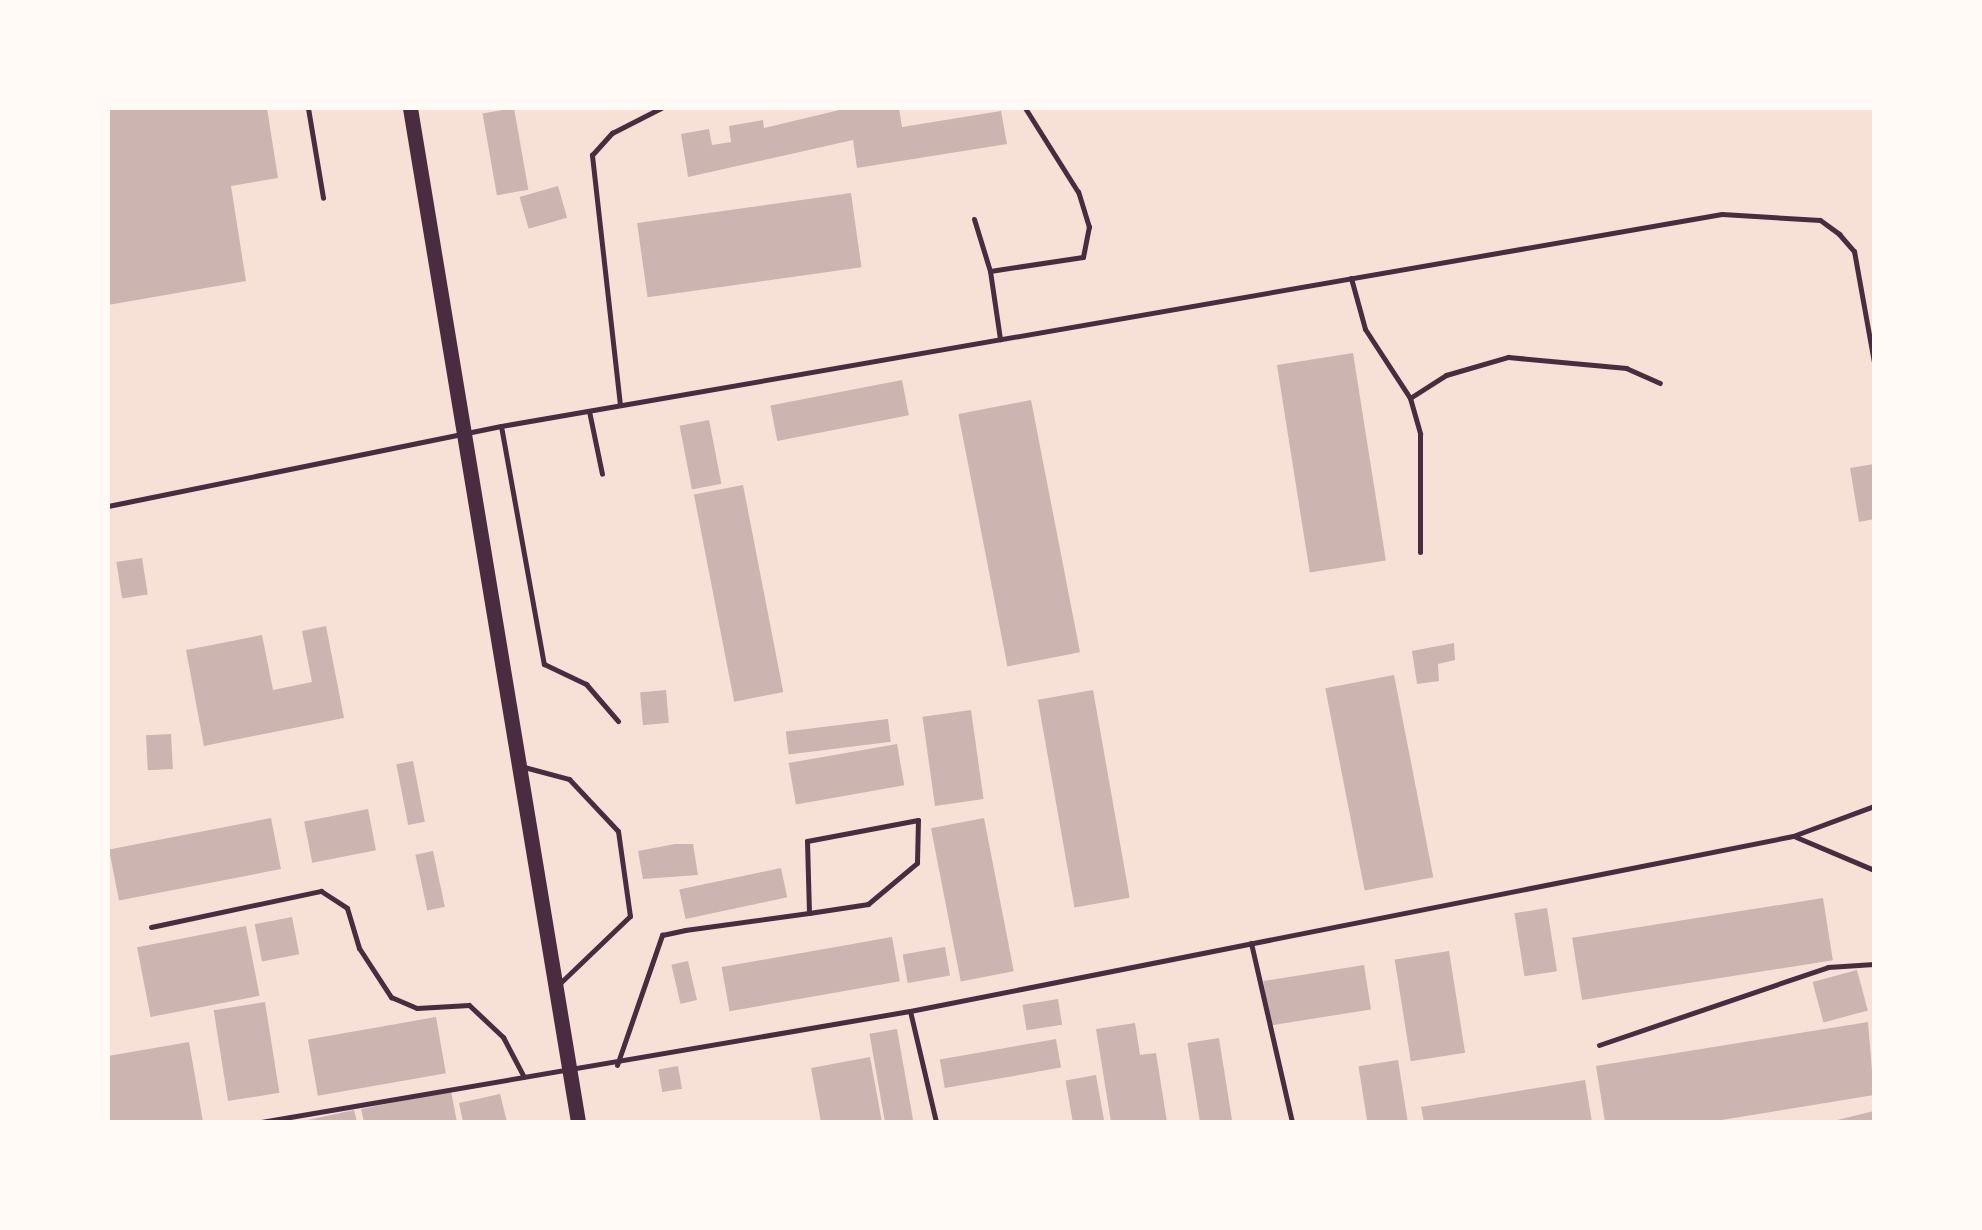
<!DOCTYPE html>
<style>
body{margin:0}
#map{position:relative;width:1982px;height:1230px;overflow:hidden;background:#f7e1d7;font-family:"IBM Plex Sans",sans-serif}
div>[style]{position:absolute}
.building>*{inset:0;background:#ccb4b1;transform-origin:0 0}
.service>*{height:5px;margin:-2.5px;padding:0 2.5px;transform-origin:2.5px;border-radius:2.5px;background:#4a2c40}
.secondary>*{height:15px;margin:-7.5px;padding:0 7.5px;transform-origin:7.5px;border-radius:7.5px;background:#4a2c40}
span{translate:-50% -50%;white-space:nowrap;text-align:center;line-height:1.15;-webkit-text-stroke:9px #fffaf5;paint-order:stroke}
.frame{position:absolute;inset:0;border:110px solid #fffaf5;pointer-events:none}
</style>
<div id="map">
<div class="building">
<div style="clip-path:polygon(108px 108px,267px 108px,278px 178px,231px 186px,246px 281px,108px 305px)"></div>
<div style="left:514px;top:108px;width:83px;height:32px;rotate:80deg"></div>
<div style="clip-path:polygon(848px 108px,899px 108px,902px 127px,1001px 111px,1007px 144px,857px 168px,853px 140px,688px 177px,681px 134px,709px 129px,712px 145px,731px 142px,729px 126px,763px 120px,764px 128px)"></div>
<div style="left:558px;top:186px;width:33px;height:40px;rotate:74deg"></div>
<div style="left:851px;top:193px;width:75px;height:216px;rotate:82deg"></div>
<div style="left:1353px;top:353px;width:210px;height:77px;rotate:81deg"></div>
<div style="left:902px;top:380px;width:36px;height:134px;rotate:79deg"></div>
<div style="left:1031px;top:400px;width:257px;height:74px;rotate:79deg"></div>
<div style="left:709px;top:420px;width:65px;height:30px;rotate:79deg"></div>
<div style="clip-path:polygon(1874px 464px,1874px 519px,1859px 522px,1850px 468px)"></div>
<div style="left:743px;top:485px;width:211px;height:50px;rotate:79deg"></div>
<div style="left:142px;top:558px;width:37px;height:26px;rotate:81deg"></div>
<div style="clip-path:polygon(326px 626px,344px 718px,204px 746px,186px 650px,262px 635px,273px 690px,312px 682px,302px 631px)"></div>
<div style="clip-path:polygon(1454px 643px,1455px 660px,1438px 664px,1439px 681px,1417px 684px,1412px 651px)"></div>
<div style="left:1394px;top:675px;width:206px;height:70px;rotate:79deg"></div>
<div style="left:666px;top:690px;width:33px;height:26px;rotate:85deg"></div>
<div style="left:1093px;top:690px;width:211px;height:56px;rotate:80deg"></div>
<div style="left:971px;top:710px;width:90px;height:49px;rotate:82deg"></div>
<div style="left:888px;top:719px;width:23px;height:103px;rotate:83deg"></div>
<div style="left:171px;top:734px;width:35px;height:25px;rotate:87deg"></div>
<div style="left:897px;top:744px;width:42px;height:110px;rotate:80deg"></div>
<div style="left:413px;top:761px;width:62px;height:17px;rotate:79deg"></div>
<div style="left:368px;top:809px;width:42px;height:65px;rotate:79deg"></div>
<div style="left:271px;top:818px;width:52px;height:165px;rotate:79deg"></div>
<div style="left:984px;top:818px;width:156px;height:54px;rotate:79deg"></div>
<div style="clip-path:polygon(675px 844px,693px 844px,698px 875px,643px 879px,638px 851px)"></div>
<div style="left:433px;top:851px;width:57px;height:18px;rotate:78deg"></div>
<div style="left:781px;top:868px;width:30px;height:104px;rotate:78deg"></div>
<div style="left:1823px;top:898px;width:63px;height:254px;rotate:81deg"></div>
<div style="left:1547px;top:908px;width:64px;height:33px;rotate:81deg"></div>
<div style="left:292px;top:917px;width:38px;height:38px;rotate:79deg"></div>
<div style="left:246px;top:926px;width:71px;height:111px;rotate:79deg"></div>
<div style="left:892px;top:937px;width:45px;height:173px;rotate:80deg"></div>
<div style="left:945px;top:947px;width:29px;height:43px;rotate:80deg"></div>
<div style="left:1449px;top:951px;width:103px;height:55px;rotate:81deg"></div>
<div style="left:688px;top:961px;width:40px;height:17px;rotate:77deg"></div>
<div style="left:1364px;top:965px;width:45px;height:102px;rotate:81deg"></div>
<div style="left:1857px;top:970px;width:42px;height:46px;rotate:75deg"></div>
<div style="left:1058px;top:999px;width:26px;height:36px;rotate:81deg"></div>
<div style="left:265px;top:1002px;width:92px;height:52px;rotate:81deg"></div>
<div style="left:436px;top:1017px;width:57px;height:130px;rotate:80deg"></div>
<div style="clip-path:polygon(1868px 1022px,1874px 1095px,1709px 1122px,1605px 1122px,1596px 1066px)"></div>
<div style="clip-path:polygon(1135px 1023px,1140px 1055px,1156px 1053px,1167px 1122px,1111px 1122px,1096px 1029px)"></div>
<div style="left:897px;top:1029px;width:94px;height:28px;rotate:80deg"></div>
<div style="left:1219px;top:1038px;width:85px;height:32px;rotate:81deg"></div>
<div style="left:1056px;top:1039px;width:29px;height:118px;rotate:80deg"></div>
<div style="clip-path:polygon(189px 1042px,203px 1122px,108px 1122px,108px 1056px)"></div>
<div style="clip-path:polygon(870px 1057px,882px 1122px,821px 1122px,811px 1068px)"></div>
<div style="left:1398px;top:1060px;width:63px;height:40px;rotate:81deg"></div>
<div style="left:678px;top:1066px;width:23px;height:20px;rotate:80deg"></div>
<div style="left:1096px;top:1075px;width:48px;height:31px;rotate:80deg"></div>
<div style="clip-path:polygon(1585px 1080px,1592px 1122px,1424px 1122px,1421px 1107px)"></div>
<div style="clip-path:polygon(451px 1091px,457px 1122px,364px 1122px,361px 1109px)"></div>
<div style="clip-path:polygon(500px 1094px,507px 1122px,463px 1122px,459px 1103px)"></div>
<div style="clip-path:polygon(354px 1110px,357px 1122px,303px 1122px,303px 1121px)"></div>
<div style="clip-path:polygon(1874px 1111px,1874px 1122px,1833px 1122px,1833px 1121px)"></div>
</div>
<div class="service">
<div style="left:308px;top:108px;width:91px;rotate:80.5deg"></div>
<div style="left:974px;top:219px;width:54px;rotate:72.9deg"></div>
<div style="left:990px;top:271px;width:94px;rotate:-8.6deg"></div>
<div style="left:1083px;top:257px;width:31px;rotate:-79deg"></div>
<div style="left:1089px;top:227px;width:37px;rotate:-107deg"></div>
<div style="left:1078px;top:192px;width:99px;rotate:-122.2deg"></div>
<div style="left:990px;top:271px;width:69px;rotate:81.6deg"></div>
<div style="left:1351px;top:278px;width:53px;rotate:74.6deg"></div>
<div style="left:1365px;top:329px;width:82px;rotate:56.9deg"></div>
<div style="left:1410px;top:398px;width:37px;rotate:74deg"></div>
<div style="left:1420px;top:434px;width:118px;rotate:90deg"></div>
<div style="left:1410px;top:398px;width:43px;rotate:-32.6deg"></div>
<div style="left:1446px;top:375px;width:65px;rotate:-16.2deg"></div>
<div style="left:1508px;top:357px;width:119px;rotate:5.3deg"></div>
<div style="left:1626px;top:368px;width:37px;rotate:24deg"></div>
<div style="left:620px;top:405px;width:252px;rotate:-96.4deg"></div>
<div style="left:592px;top:155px;width:30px;rotate:-48deg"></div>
<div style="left:612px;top:133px;width:55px;rotate:-27deg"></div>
<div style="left:589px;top:411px;width:64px;rotate:78.3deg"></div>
<div style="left:501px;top:426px;width:242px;rotate:79.8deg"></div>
<div style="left:544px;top:664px;width:47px;rotate:25.5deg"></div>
<div style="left:586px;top:684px;width:49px;rotate:49.1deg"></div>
<div style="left:108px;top:506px;width:401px;rotate:-11.5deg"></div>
<div style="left:501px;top:426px;width:1239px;rotate:-9.85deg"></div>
<div style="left:1722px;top:214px;width:98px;rotate:3.5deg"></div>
<div style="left:1820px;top:220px;width:24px;rotate:36deg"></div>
<div style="left:1839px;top:234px;width:23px;rotate:49deg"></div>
<div style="left:1854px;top:251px;width:113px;rotate:79.8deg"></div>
<div style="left:524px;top:767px;width:47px;rotate:14.9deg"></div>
<div style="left:569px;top:779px;width:71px;rotate:46.7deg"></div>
<div style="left:618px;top:831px;width:86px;rotate:82deg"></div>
<div style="left:630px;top:916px;width:100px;rotate:136.2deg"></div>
<div style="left:1796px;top:837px;width:85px;rotate:22.9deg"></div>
<div style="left:151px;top:927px;width:174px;rotate:-12deg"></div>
<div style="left:321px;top:891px;width:31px;rotate:33deg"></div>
<div style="left:347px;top:908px;width:42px;rotate:73.3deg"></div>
<div style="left:359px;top:948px;width:59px;rotate:56.9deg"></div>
<div style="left:391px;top:997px;width:28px;rotate:23deg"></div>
<div style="left:417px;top:1008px;width:52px;rotate:-3.3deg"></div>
<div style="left:469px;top:1005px;width:47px;rotate:43.3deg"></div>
<div style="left:503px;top:1037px;width:45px;rotate:62.3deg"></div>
<div style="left:1251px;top:943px;width:184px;rotate:77.1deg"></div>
<div style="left:910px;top:1011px;width:114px;rotate:76.8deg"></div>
<div style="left:1599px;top:1045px;width:242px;rotate:-18.8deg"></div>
<div style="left:1828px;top:967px;width:46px;rotate:-3.7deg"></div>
<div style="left:617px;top:1065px;width:138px;rotate:-70.9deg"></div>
<div style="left:662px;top:935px;width:24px;rotate:-12deg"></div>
<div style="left:685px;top:930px;width:125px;rotate:-7.8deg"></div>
<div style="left:809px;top:913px;width:60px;rotate:-8.7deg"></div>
<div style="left:868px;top:904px;width:64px;rotate:-39.9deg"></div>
<div style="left:917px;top:863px;width:43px;rotate:-88.7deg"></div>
<div style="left:918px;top:820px;width:113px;rotate:169.3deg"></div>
<div style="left:807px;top:841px;width:72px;rotate:88.4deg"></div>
<div style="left:261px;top:1122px;width:658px;rotate:-9.71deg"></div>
<div style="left:910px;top:1011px;width:900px;rotate:-11.21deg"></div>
<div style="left:1793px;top:836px;width:86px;rotate:-20.3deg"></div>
</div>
<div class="secondary">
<div style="left:410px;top:108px;width:1028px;rotate:80.59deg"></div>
</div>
<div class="frame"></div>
</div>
